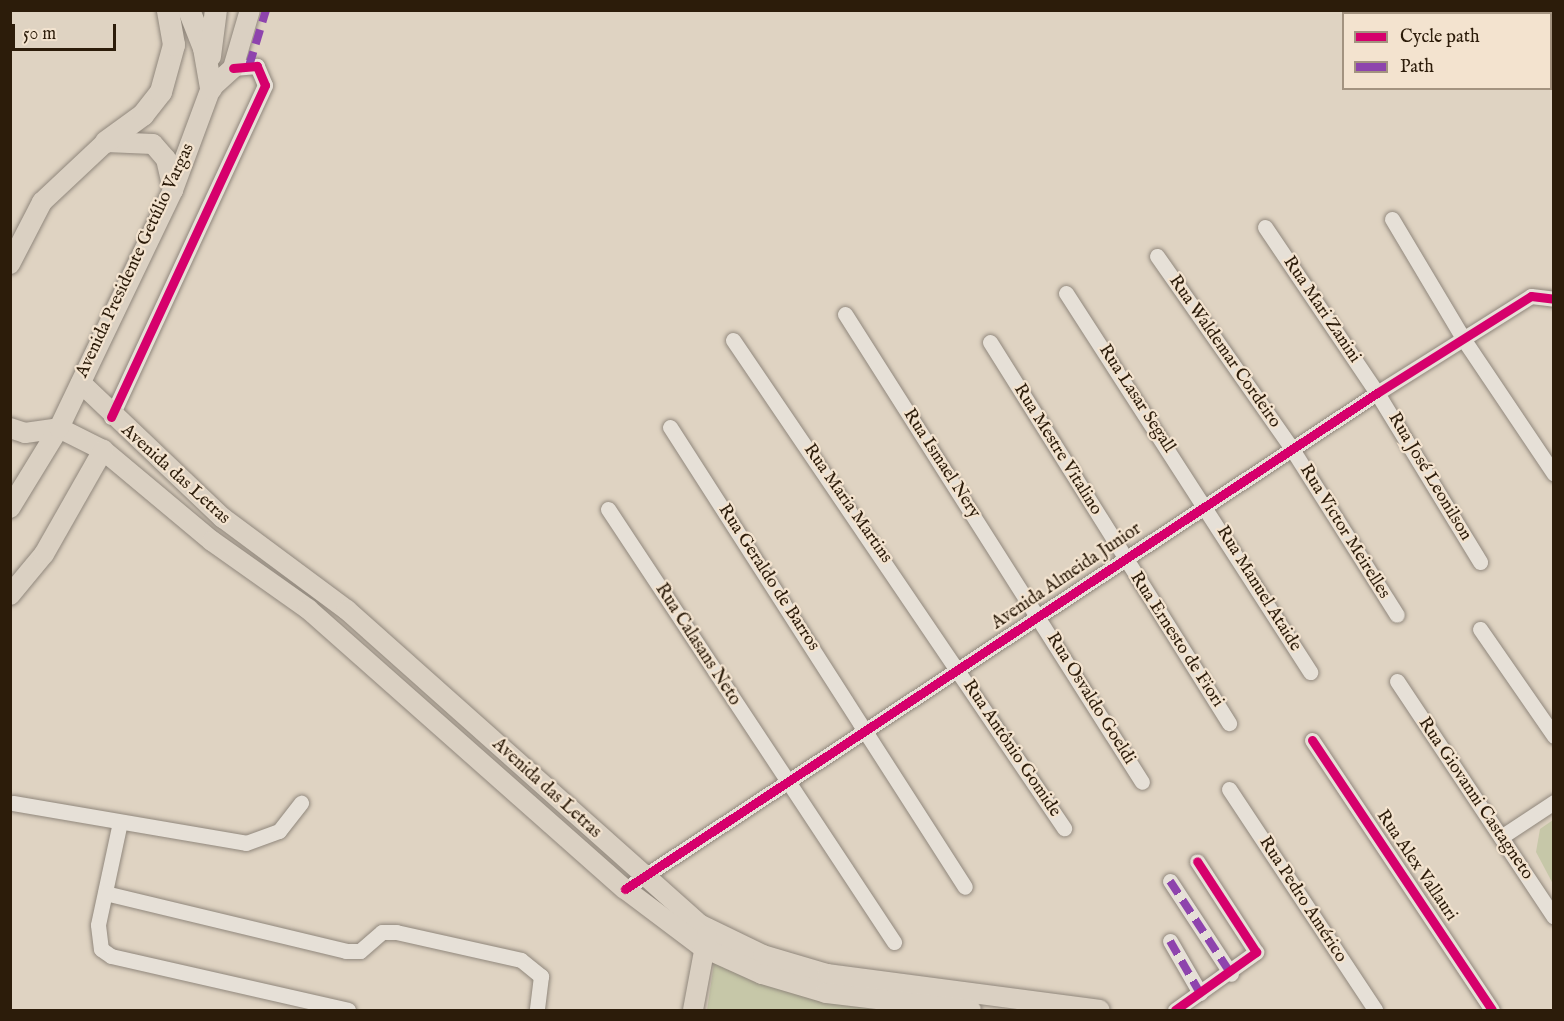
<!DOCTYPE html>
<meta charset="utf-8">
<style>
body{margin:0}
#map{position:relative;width:1564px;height:1021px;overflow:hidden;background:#dfd3c2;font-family:"IM FELL English",serif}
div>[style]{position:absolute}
.green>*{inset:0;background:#c6c7a8}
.roads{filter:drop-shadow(0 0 2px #90877c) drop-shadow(0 0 2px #90877c)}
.minor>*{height:15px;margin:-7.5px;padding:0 7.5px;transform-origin:7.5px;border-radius:7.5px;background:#e6e0d7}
.major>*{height:20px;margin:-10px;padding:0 10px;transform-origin:10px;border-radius:10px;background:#dad0c2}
.highway>*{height:22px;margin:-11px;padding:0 11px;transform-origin:11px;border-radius:11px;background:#dad0c2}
.quiet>*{height:8px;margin-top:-4px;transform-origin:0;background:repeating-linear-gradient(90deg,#8e44ad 0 15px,transparent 0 23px)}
.cycleway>*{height:9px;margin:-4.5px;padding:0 4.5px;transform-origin:4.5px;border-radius:4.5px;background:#d6006c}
span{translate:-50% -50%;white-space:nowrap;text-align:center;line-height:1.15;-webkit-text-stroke:4.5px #f3e3cf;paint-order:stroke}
.street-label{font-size:18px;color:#2c1c0a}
.frame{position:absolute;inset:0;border:12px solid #2c1c0a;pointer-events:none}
.legend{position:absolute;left:1342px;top:12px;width:210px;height:78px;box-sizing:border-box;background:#f3e3cf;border:2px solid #a39380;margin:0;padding:8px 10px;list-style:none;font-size:18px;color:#2c1c0a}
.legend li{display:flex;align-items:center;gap:12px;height:30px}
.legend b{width:30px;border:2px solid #a39380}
.scale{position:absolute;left:12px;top:24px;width:104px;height:27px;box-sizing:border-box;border:3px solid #2c1c0a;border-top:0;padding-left:8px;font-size:18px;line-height:21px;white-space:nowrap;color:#2c1c0a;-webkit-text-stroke:4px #f3e3cf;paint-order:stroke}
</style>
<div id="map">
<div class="green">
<div style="clip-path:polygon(1553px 820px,1553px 884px,1536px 852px,1540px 829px)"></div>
<div style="clip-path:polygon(714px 963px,757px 983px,880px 1010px,707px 1010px)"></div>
</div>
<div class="roads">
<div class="minor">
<div style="left:1392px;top:219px;width:141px;rotate:59.2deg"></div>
<div style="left:1464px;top:340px;width:161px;rotate:56.1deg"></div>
<div style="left:1265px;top:227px;width:200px;rotate:56deg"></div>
<div style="left:1377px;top:393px;width:198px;rotate:58.6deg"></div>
<div style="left:1157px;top:256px;width:236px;rotate:55deg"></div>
<div style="left:1292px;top:449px;width:196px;rotate:57.7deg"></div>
<div style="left:1066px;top:293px;width:451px;rotate:57.2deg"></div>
<div style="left:845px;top:314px;width:554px;rotate:57.6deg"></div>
<div style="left:733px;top:340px;width:590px;rotate:55.85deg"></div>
<div style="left:990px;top:342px;width:450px;rotate:57.9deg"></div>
<div style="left:111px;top:417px;width:366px;rotate:-65.1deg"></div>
<div style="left:265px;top:85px;width:21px;rotate:-113deg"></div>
<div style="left:257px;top:66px;width:24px;rotate:175deg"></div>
<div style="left:670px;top:427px;width:546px;rotate:57.33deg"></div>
<div style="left:608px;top:509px;width:519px;rotate:56.55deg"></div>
<div style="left:1480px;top:629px;width:130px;rotate:55.3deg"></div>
<div style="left:1397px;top:681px;width:283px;rotate:56.4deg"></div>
<div style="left:1312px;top:740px;width:324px;rotate:56.3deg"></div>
<div style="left:1229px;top:789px;width:265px;rotate:56.5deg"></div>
<div style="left:13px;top:803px;width:236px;rotate:9.7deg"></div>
<div style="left:246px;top:843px;width:35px;rotate:-20deg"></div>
<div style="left:279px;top:831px;width:36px;rotate:-52deg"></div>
<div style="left:120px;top:822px;width:105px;rotate:102.1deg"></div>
<div style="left:98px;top:925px;width:24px;rotate:83deg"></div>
<div style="left:101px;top:949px;width:12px;rotate:35deg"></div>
<div style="left:111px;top:956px;width:243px;rotate:12.8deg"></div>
<div style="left:1501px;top:837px;width:64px;rotate:-33.4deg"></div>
<div style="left:1170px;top:881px;width:111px;rotate:56.7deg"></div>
<div style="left:625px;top:889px;width:901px;rotate:-33.41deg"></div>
<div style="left:1377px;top:393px;width:182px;rotate:-32.2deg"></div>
<div style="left:1531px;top:296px;width:23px;rotate:7deg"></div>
<div style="left:105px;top:893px;width:248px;rotate:13.5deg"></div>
<div style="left:346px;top:951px;width:14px"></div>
<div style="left:360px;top:951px;width:29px;rotate:-41deg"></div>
<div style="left:382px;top:932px;width:14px"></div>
<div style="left:396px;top:932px;width:128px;rotate:12.6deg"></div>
<div style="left:521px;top:960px;width:26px;rotate:39deg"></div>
<div style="left:541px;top:976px;width:34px;rotate:97deg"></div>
<div style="left:1170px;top:941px;width:60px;rotate:60deg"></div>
<div style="left:1175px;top:1010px;width:100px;rotate:-35.6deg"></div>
<div style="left:1256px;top:952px;width:108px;rotate:-123deg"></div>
</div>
<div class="major">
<div style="left:10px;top:264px;width:70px;rotate:-62.7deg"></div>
<div style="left:42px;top:202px;width:88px;rotate:-43.2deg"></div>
<div style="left:106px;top:142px;width:47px;rotate:2.4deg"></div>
<div style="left:153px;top:144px;width:20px;rotate:49deg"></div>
<div style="left:166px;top:159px;width:32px;rotate:77deg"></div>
<div style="left:81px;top:383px;width:196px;rotate:43.6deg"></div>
<div style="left:223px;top:518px;width:154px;rotate:36.6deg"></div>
<div style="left:347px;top:610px;width:472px;rotate:41.7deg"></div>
<div style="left:699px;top:924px;width:71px;rotate:25.8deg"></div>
<div style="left:763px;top:955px;width:67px;rotate:16.5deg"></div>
<div style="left:827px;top:974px;width:275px;rotate:7.5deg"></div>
<div style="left:10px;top:428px;width:16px;rotate:18deg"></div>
<div style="left:25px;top:433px;width:34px;rotate:-8deg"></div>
<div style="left:59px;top:428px;width:49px;rotate:26.6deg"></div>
<div style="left:103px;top:450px;width:142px;rotate:39.9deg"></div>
<div style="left:212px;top:541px;width:118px;rotate:35.3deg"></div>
<div style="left:308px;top:609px;width:423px;rotate:41.5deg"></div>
<div style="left:625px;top:889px;width:96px;rotate:37deg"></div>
<div style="left:702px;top:947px;width:66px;rotate:24.2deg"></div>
<div style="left:762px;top:974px;width:67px;rotate:16.5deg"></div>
<div style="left:826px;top:993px;width:146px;rotate:6.7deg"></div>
<div style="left:10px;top:508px;width:94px;rotate:-58.5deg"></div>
<div style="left:59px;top:428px;width:264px;rotate:-64.4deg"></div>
<div style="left:173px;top:190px;width:109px;rotate:-69.6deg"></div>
<div style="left:211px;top:88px;width:30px;rotate:-42deg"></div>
<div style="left:233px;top:68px;width:60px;rotate:-73.7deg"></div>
<div style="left:10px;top:595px;width:53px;rotate:-50.3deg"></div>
<div style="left:44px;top:554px;width:120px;rotate:-60.4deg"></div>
<div style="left:693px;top:1010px;width:76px;rotate:-79.4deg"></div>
</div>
<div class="highway">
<div style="left:189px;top:10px;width:41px;rotate:68.5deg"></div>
<div style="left:204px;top:48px;width:41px;rotate:80.1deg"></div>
<div style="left:210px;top:56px;width:46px;rotate:-82.6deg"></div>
<div style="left:106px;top:142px;width:46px;rotate:-36.1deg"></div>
<div style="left:143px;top:115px;width:29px;rotate:-52deg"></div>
<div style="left:161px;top:92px;width:49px;rotate:-74.5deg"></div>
<div style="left:174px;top:45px;width:36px;rotate:-100deg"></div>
</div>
</div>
<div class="quiet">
<div style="left:249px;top:66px;width:59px;rotate:-73.1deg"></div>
<div style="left:1170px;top:881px;width:111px;rotate:56.7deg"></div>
<div style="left:1170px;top:941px;width:60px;rotate:60deg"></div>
</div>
<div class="cycleway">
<div style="left:111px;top:417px;width:366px;rotate:-65.1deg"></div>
<div style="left:265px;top:85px;width:21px;rotate:-113deg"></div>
<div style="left:257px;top:66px;width:24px;rotate:175deg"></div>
<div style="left:1312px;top:740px;width:324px;rotate:56.3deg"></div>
<div style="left:625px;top:889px;width:901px;rotate:-33.41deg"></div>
<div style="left:1377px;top:393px;width:182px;rotate:-32.2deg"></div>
<div style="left:1531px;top:296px;width:23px;rotate:7deg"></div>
<div style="left:1175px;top:1010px;width:100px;rotate:-35.6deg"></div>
<div style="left:1256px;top:952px;width:108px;rotate:-123deg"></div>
</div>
<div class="street-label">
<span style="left:136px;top:261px;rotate:-65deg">Avenida Presidente Getúlio Vargas</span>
<span style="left:1321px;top:310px;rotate:56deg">Rua Mari Zanini</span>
<span style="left:1224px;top:352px;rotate:55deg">Rua Waldemar Cordeiro</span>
<span style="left:1136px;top:399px;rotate:57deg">Rua Lasar Segall</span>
<span style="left:1057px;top:450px;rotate:58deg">Rua Mestre Vitalino</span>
<span style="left:941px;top:464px;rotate:57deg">Rua Ismael Nery</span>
<span style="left:175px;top:475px;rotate:42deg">Avenida das Letras</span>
<span style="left:1429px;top:477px;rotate:59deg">Rua José Leonilson</span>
<span style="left:847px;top:504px;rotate:55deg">Rua Maria Martins</span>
<span style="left:1344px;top:532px;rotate:58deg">Rua Victor Meirelles</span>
<span style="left:1067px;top:577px;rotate:-34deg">Avenida Almeida Junior</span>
<span style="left:768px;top:578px;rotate:57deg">Rua Geraldo de Barros</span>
<span style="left:1258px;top:589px;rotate:58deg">Rua Manuel Ataide</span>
<span style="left:1176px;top:640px;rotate:57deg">Rua Ernesto de Fiori</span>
<span style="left:697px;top:645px;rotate:57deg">Rua Calasans Neto</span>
<span style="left:1090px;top:699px;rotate:58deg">Rua Osvaldo Goeldi</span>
<span style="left:1011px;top:749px;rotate:56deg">Rua Antônio Gomide</span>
<span style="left:546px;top:789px;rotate:42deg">Avenida das Letras</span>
<span style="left:1475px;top:799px;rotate:56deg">Rua Giovanni Castagneto</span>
<span style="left:1416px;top:866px;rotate:56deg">Rua Alex Vallauri</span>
<span style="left:1302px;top:900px;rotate:57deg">Rua Pedro Américo</span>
</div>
<div class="frame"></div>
<ul class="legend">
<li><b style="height:8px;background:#d6006c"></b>Cycle path</li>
<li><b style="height:8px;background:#8e44ad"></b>Path</li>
</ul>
<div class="scale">50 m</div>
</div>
